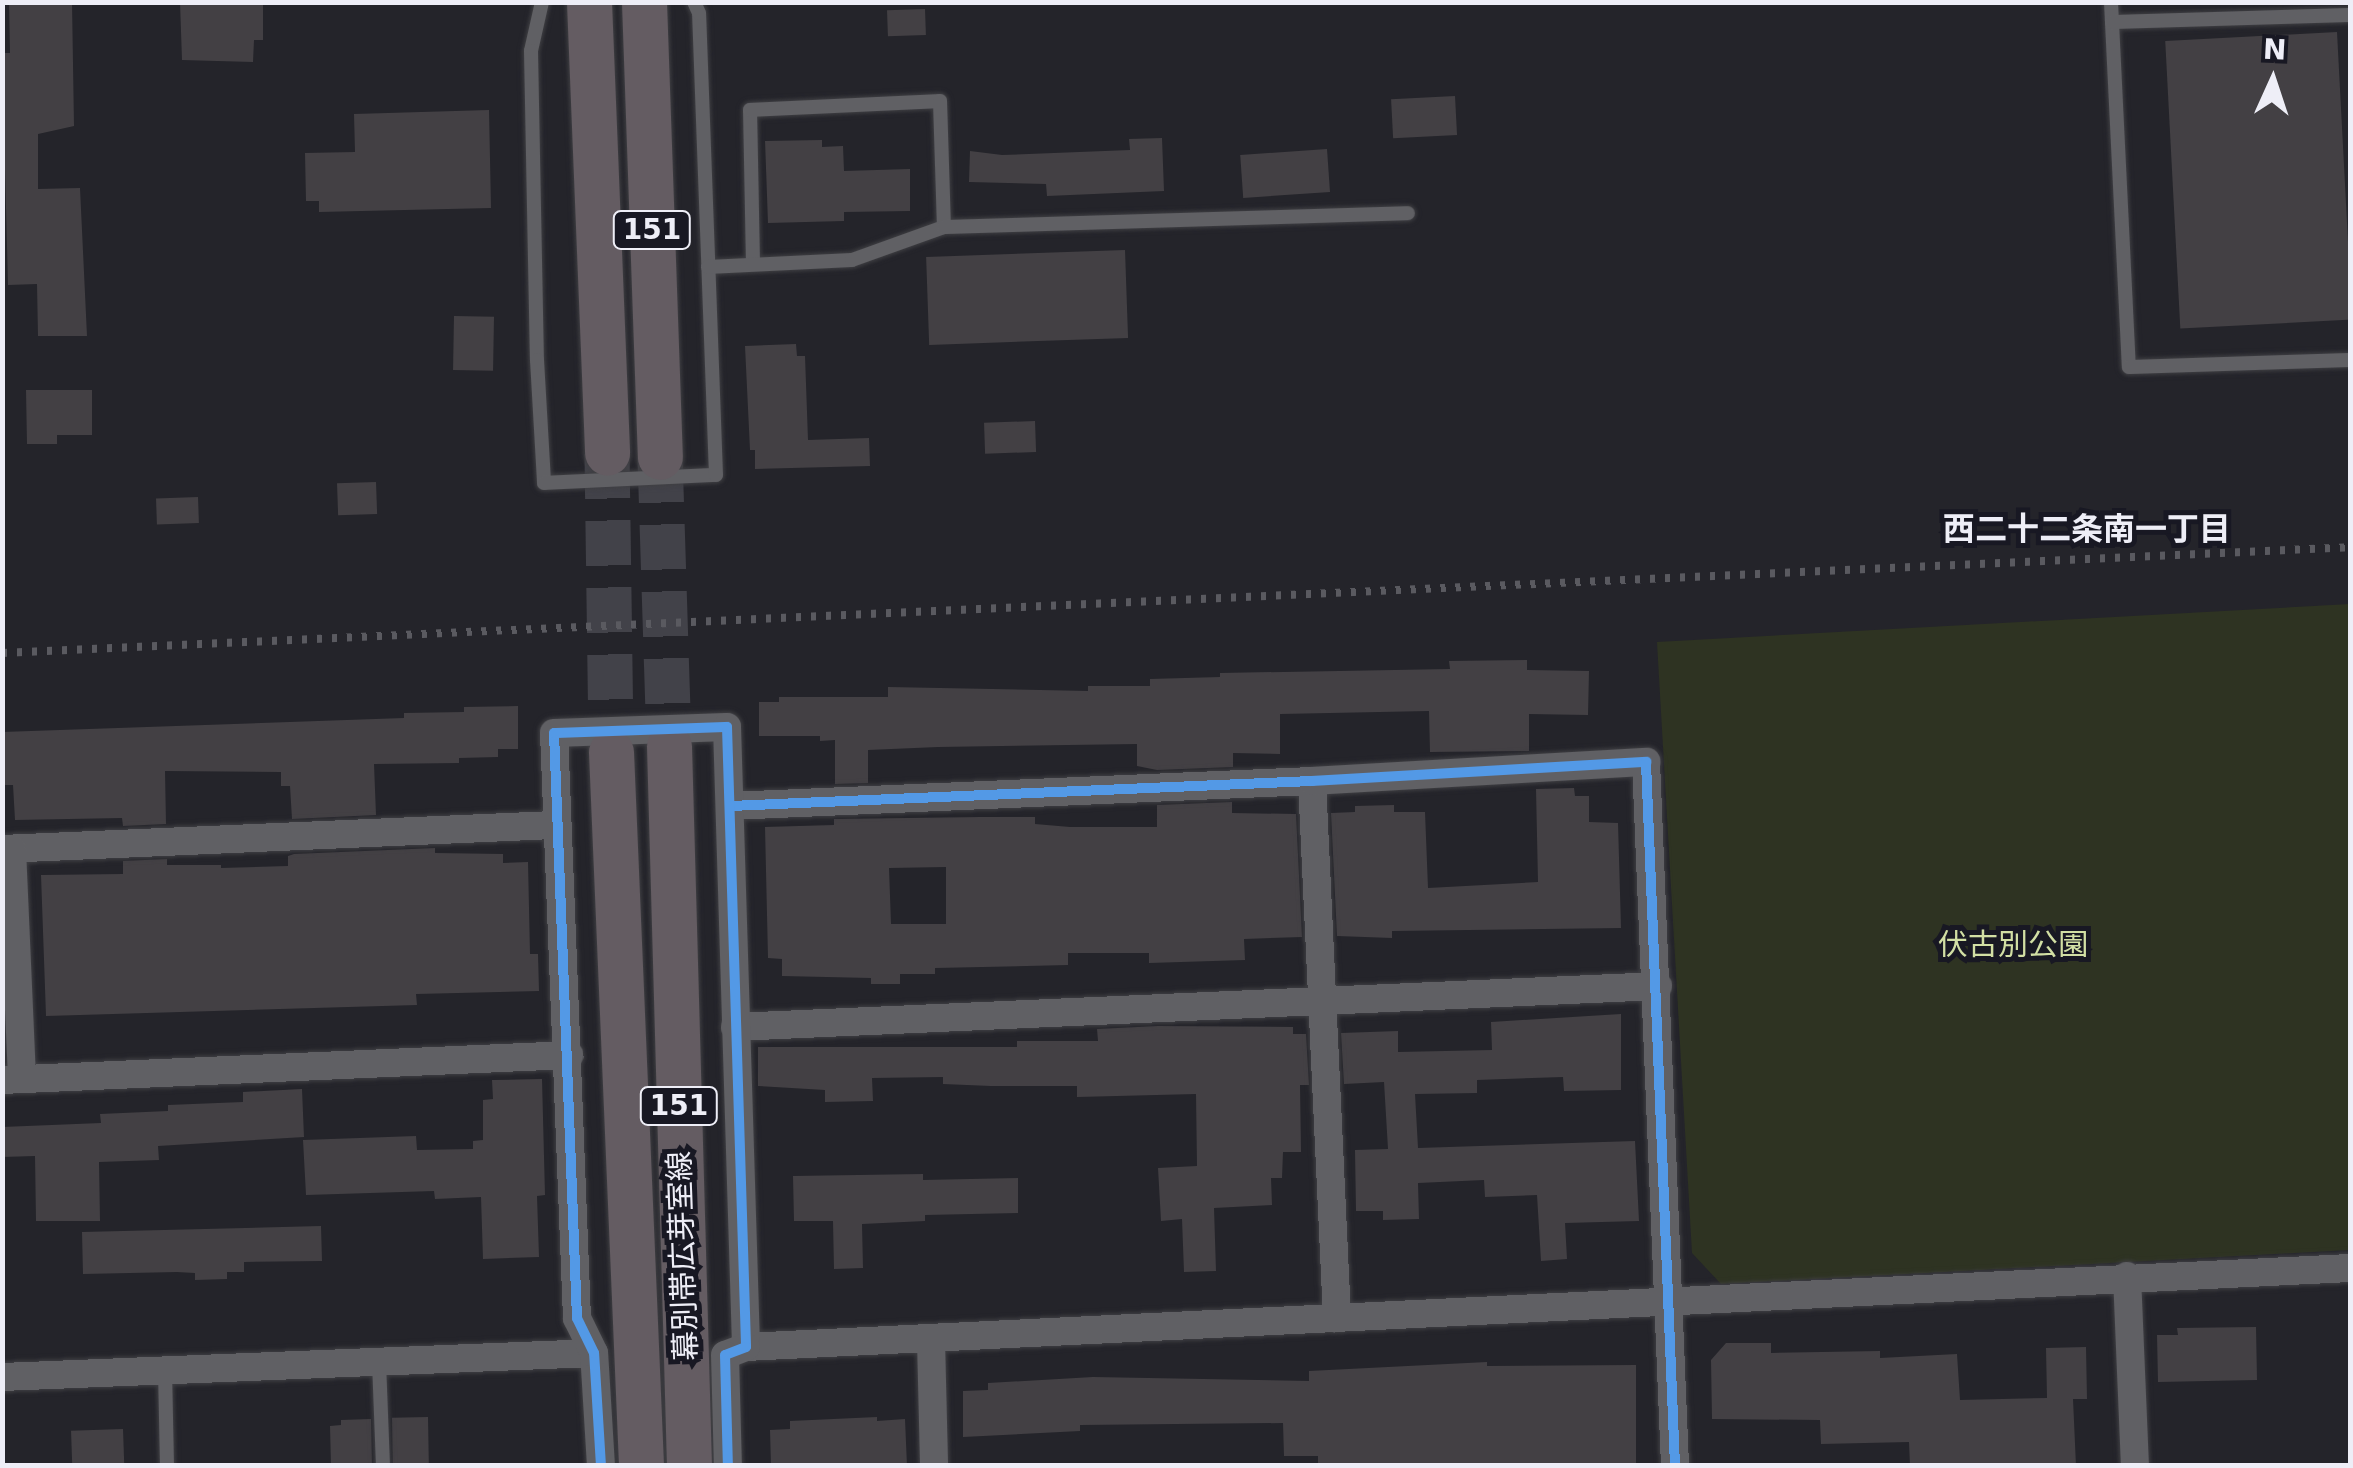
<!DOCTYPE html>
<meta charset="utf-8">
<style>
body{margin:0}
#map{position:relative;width:2353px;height:1468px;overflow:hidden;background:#24242a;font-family:"DejaVu Sans","Noto Sans JP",sans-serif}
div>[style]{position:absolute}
.green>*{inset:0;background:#2e3322}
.building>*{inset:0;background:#434044;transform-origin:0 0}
.primary-tunnel>*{height:45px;margin-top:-22.5px;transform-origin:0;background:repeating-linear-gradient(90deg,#424249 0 45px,transparent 0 67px)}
.roads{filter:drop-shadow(0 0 2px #3f3f43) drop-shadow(0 0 2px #3f3f43)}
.lane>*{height:14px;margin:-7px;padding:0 7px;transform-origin:7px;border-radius:7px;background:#606064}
.street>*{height:28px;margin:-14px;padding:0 14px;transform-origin:14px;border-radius:14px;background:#606064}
.primary>*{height:45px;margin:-22.5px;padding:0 22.5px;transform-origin:22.5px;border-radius:22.5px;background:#645c62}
.rail>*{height:8px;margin-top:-4px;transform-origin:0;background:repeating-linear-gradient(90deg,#5a5a60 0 5px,transparent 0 15px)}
.cycleway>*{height:10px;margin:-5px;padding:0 5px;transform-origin:5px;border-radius:5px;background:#5399e6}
span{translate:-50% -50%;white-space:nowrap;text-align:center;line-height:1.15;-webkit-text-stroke:10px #181823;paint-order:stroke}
.shield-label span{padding:2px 8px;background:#181823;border:2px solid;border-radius:8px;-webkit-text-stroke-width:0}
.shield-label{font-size:28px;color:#eeeef7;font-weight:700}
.park-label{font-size:30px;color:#d2dfa4}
.street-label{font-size:30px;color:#eeeef7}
.neighbourhood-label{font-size:32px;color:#eeeef7;font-weight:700}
.frame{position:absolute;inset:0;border:5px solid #eeeef7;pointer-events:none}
.north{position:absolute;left:2223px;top:30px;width:100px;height:100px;-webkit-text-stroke:8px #181823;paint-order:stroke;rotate:3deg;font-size:28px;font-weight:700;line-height:40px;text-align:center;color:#eeeef7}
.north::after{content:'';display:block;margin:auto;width:35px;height:45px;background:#eeeef7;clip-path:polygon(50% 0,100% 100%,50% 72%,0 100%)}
</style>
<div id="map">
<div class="green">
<div style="clip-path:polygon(2350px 604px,2350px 1250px,1721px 1284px,1692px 1253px,1657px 642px)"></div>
</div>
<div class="building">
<div style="clip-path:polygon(9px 2px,72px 2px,74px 126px,38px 134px,38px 189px,80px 188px,87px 336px,38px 336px,37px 284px,8px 285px,2px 53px,10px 53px)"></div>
<div style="clip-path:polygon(180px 2px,263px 2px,263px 40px,254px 40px,253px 62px,182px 60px)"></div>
<div style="left:925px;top:9px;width:26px;height:38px;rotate:88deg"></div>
<div style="left:2337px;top:32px;width:288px;height:172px;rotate:87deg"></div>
<div style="left:1455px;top:96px;width:39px;height:64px;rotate:87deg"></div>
<div style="clip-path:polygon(489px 110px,491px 208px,319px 212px,319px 201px,306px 201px,305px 153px,355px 152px,354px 114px)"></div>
<div style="clip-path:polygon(1162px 138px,1164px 191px,1047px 196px,1046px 184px,969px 182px,970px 151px,1002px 155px,1130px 150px,1129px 139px)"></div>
<div style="clip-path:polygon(822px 140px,822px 147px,843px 146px,844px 171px,910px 169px,910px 211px,844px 212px,844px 221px,768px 223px,765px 141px)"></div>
<div style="left:1327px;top:149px;width:43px;height:87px;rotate:86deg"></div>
<div style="left:1125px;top:250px;width:88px;height:199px;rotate:88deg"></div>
<div style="left:454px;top:316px;width:40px;height:54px;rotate:1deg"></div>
<div style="clip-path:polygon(796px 344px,797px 356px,805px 356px,808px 440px,869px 438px,870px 466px,755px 469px,755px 450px,750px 450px,745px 346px)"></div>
<div style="clip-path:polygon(26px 390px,92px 390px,92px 435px,57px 435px,57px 444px,27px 444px)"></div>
<div style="left:1035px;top:421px;width:31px;height:51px;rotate:88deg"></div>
<div style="left:376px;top:482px;width:32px;height:39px;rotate:88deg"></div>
<div style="left:198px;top:497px;width:26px;height:42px;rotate:88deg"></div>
<div style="clip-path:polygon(1527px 660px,1527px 670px,1589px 671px,1588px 715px,1529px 714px,1529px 751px,1430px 752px,1429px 711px,1280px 714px,1280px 754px,1233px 753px,1233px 767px,1157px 770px,1137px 766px,1137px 744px,938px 747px,868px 750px,868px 783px,835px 784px,835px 740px,820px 741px,820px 736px,759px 736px,759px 702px,779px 702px,779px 697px,888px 697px,888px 687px,1088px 691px,1088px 686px,1150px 686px,1150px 679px,1220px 677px,1220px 673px,1450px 669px,1449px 661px)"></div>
<div style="clip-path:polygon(518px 706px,518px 749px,498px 749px,498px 757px,459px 758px,459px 763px,374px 764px,376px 815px,292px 819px,290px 786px,281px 786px,281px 772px,165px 771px,166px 824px,123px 826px,122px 818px,15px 820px,13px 785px,2px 785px,2px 732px,404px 718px,404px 713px,464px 712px,464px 707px)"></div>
<div style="clip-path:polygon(1574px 788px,1575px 796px,1589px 796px,1589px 822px,1618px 823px,1621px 928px,1392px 931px,1392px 938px,1337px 936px,1331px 813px,1355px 812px,1355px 806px,1394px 805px,1394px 812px,1425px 812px,1428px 888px,1538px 882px,1536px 789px)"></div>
<div style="clip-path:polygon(evenodd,1232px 802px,1232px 813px,1296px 814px,1302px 937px,1244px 939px,1245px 960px,1149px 963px,1149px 953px,1068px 953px,1068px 965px,935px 968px,935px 974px,900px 974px,900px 984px,871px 984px,871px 978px,782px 976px,782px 959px,768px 958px,765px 827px,834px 825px,834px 819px,980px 817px,1035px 817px,1035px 824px,1070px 827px,1157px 827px,1157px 805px,1232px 802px,946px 867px,946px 924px,891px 924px,889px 868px,946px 867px)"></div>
<div style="clip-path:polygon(435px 848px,435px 853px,503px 854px,503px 863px,528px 862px,530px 954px,538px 954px,539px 991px,416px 994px,417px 1005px,46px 1016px,41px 875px,123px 874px,123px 861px,167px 859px,167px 865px,221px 865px,221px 868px,288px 866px,288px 856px,294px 854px)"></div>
<div style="clip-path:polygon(1621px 1014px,1621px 1090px,1564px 1091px,1563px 1077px,1477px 1080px,1477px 1093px,1415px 1094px,1418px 1148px,1635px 1141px,1639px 1221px,1565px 1223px,1567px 1259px,1541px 1261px,1537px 1195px,1485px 1197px,1484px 1180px,1418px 1183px,1419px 1219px,1383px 1220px,1383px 1211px,1356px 1211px,1355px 1150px,1388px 1149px,1384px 1082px,1344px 1084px,1341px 1033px,1398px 1031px,1398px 1052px,1492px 1050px,1491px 1022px)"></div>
<div style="clip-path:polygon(1158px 1026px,1293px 1027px,1293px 1034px,1306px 1034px,1309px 1085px,1300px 1085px,1301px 1152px,1283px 1152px,1282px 1178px,1271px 1178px,1272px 1205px,1214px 1208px,1216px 1271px,1184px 1272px,1182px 1219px,1161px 1221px,1158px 1168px,1197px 1166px,1196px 1094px,1077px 1097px,1077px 1086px,991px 1086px,943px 1084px,943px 1077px,872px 1078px,873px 1101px,825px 1102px,825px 1090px,758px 1086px,758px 1047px,1017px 1047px,1017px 1041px,1098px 1041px,1097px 1029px)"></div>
<div style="clip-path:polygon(542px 1079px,545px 1195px,537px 1196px,539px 1257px,483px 1259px,481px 1197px,435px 1199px,434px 1191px,306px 1195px,303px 1140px,416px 1136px,417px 1150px,473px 1149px,473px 1141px,483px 1140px,483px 1100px,493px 1099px,492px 1080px)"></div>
<div style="clip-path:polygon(302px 1089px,304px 1137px,158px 1146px,159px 1160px,99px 1162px,100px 1221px,36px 1221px,35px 1156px,2px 1157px,2px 1127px,101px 1123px,100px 1114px,168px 1111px,168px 1105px,243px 1102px,243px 1092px)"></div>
<div style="clip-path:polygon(923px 1174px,923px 1180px,1018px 1178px,1018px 1213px,925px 1215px,925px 1221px,862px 1224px,863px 1268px,834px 1269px,833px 1221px,794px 1221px,793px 1176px)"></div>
<div style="clip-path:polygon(321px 1226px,322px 1261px,244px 1262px,244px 1272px,227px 1272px,227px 1279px,195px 1280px,195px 1273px,177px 1272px,83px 1274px,82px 1232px)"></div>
<div style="clip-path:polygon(2256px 1327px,2257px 1380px,2158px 1382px,2157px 1335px,2178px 1335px,2177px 1328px)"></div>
<div style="clip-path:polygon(1726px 1343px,1771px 1343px,1771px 1353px,1880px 1351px,1880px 1358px,1957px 1354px,1960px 1400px,2047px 1398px,2046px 1348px,2086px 1347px,2087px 1399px,2073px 1399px,2076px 1466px,1910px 1466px,1909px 1442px,1821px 1444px,1820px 1420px,1712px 1419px,1711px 1360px)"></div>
<div style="clip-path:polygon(1487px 1362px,1487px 1366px,1636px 1365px,1636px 1466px,1318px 1466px,1318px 1456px,1284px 1456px,1283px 1423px,1080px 1425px,1080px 1431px,963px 1437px,963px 1391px,988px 1390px,988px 1383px,1093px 1377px,1309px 1381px,1309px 1371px)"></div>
<div style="left:428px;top:1417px;width:49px;height:36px;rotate:89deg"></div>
<div style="clip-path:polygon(877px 1417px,877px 1421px,905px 1419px,907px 1466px,771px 1466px,770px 1430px,790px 1429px,790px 1421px)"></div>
<div style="clip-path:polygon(371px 1419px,372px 1466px,331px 1466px,330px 1426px,341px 1425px,341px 1420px)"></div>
<div style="left:123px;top:1429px;width:37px;height:52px;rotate:88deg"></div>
</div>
<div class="primary-tunnel">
<div style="left:607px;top:453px;width:299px;rotate:89.2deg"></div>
<div style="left:660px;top:457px;width:289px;rotate:88.2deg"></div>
</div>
<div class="roads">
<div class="lane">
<div style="left:542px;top:2px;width:50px;rotate:102.7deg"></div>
<div style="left:531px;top:51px;width:309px;rotate:88.9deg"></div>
<div style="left:537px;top:360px;width:123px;rotate:86.7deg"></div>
<div style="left:544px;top:483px;width:172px;rotate:-2.7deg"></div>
<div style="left:716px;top:475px;width:462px;rotate:-92.1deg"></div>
<div style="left:699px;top:13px;width:12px;rotate:-114deg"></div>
<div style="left:2111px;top:2px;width:365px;rotate:87.2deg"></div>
<div style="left:2129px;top:367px;width:221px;rotate:-1.8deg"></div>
<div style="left:2112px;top:22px;width:238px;rotate:-1.7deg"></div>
<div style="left:753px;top:264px;width:154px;rotate:-91.1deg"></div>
<div style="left:750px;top:110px;width:190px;rotate:-2.7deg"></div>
<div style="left:940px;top:101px;width:126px;rotate:88.2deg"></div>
<div style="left:708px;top:267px;width:144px;rotate:-2.8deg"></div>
<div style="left:852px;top:260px;width:98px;rotate:-19.7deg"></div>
<div style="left:944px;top:227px;width:464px;rotate:-1.7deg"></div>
<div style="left:379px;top:1362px;width:104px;rotate:87.8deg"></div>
<div style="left:165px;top:1370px;width:96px;rotate:88.8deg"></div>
</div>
<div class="street">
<div style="left:1312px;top:781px;width:538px;rotate:87.33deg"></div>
<div style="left:730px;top:806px;width:583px;rotate:-2.46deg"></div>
<div style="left:1312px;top:781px;width:335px;rotate:-3.3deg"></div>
<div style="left:1646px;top:762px;width:705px;rotate:87.64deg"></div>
<div style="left:2px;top:849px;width:554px;rotate:-2.49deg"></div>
<div style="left:12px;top:849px;width:230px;rotate:87.5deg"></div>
<div style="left:735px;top:1027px;width:924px;rotate:-2.54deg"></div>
<div style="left:2px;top:1080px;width:568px;rotate:-2.52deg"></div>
<div style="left:2127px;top:1276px;width:190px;rotate:87.6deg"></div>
<div style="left:931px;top:1340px;width:126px;rotate:88.6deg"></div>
<div style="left:746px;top:1347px;width:1606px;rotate:-2.82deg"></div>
<div style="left:2px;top:1377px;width:592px;rotate:-2.32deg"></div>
<div style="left:601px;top:1466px;width:113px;rotate:-93.5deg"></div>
<div style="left:594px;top:1353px;width:39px;rotate:-116deg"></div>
<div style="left:577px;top:1318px;width:585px;rotate:-92.25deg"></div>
<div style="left:554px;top:733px;width:173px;rotate:-2deg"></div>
<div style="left:727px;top:727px;width:620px;rotate:88.24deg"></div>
<div style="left:746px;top:1347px;width:22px;rotate:159deg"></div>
<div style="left:725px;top:1355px;width:111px;rotate:88.5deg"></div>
</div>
<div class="primary">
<div style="left:589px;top:2px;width:451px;rotate:87.7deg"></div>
<div style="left:644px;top:2px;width:455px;rotate:88deg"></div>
<div style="left:669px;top:746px;width:720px;rotate:88.41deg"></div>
<div style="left:611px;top:752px;width:715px;rotate:87.59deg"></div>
</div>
</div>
<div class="rail">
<div style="left:2px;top:653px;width:2350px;rotate:-2.58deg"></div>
</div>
<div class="cycleway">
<div style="left:730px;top:806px;width:583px;rotate:-2.46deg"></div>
<div style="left:1312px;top:781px;width:335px;rotate:-3.3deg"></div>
<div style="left:1646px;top:762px;width:705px;rotate:87.64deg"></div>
<div style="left:601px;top:1466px;width:113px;rotate:-93.5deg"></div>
<div style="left:594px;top:1353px;width:39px;rotate:-116deg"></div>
<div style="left:577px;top:1318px;width:585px;rotate:-92.25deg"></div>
<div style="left:554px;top:733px;width:173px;rotate:-2deg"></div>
<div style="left:727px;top:727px;width:620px;rotate:88.24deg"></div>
<div style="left:746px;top:1347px;width:22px;rotate:159deg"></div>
<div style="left:725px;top:1355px;width:111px;rotate:88.5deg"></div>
</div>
<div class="shield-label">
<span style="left:652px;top:230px">151</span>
<span style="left:679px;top:1106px">151</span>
</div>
<div class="park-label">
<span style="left:2013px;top:945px">伏古別公園</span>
</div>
<div class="street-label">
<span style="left:683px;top:1256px;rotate:-92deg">幕別帯広芽室線</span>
</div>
<div class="neighbourhood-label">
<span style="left:2087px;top:529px">西二十二条南一丁目</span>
</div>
<div class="frame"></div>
<div class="north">N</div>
</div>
